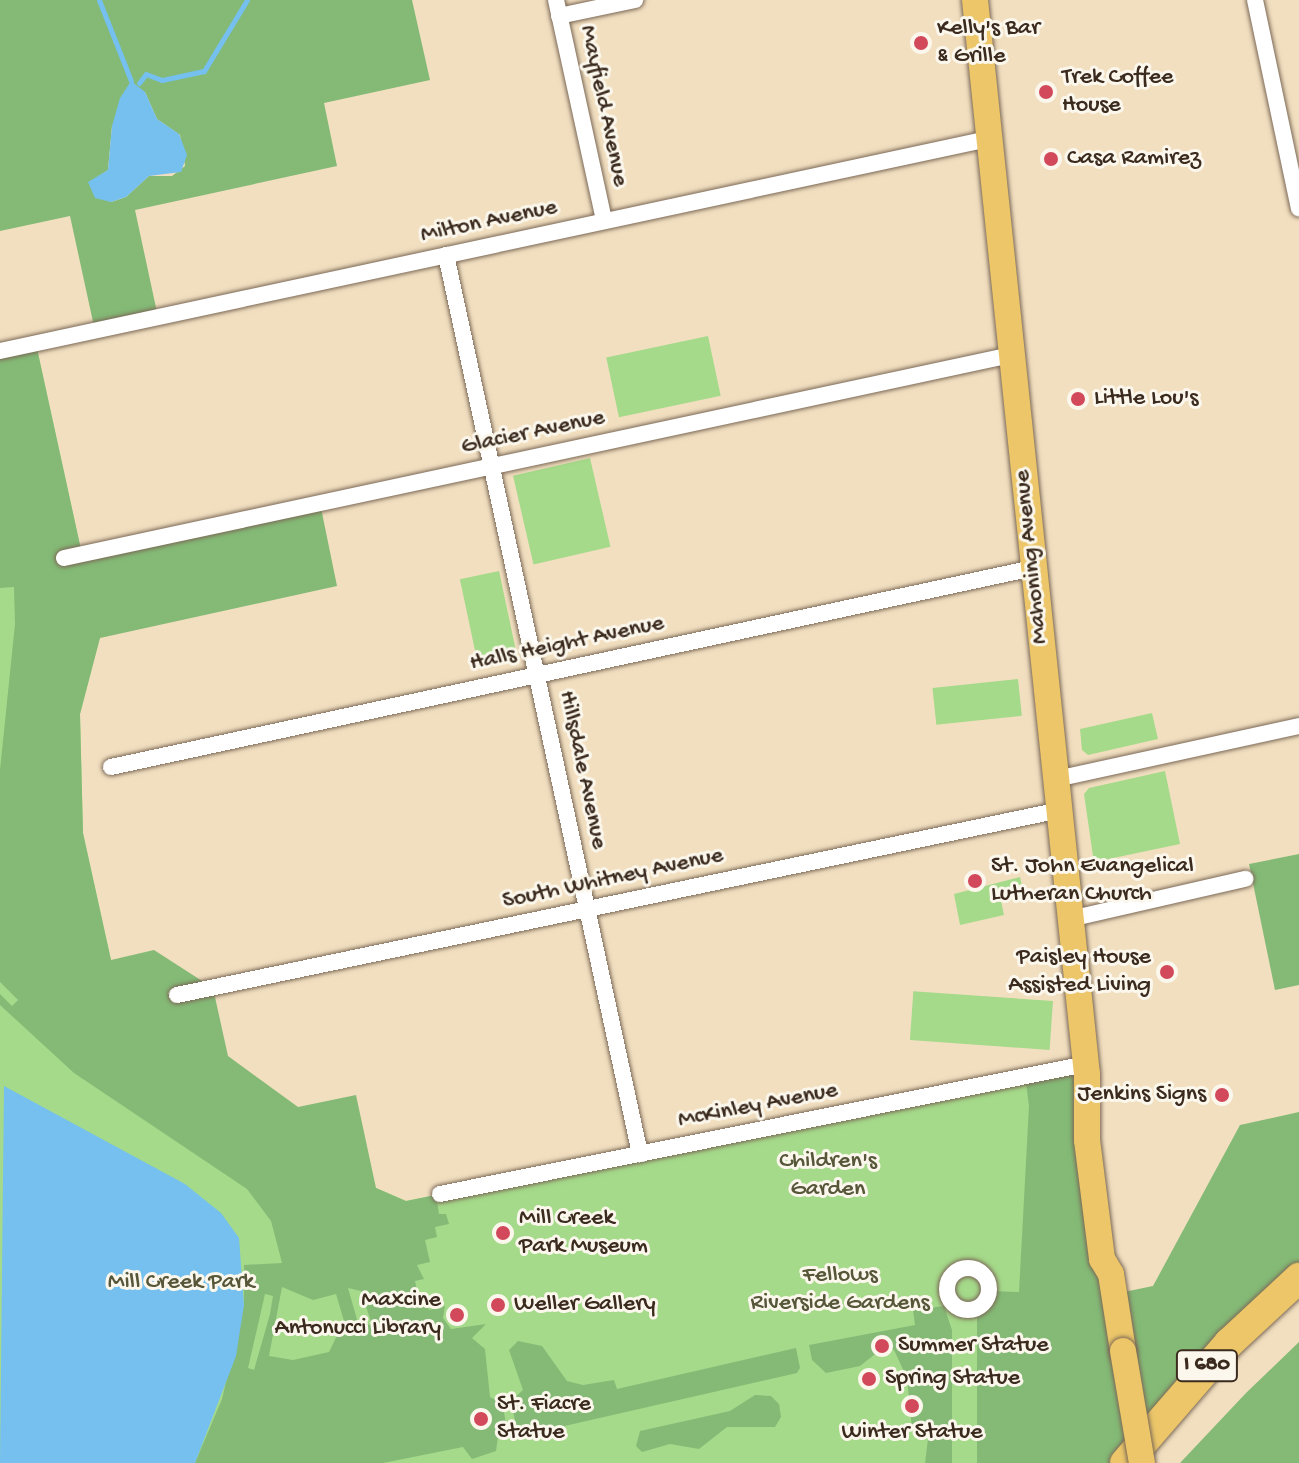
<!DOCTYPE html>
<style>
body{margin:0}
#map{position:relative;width:1299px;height:1463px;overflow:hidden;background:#f2dfc0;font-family:"Gochi Hand",sans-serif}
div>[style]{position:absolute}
.green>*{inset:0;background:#a5da8a;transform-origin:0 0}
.forest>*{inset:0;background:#84ba76}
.water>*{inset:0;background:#75c0ee}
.stream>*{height:5px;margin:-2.5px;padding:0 2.5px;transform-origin:2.5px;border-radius:2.5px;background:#75c0ee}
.roads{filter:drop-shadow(0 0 2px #7b6957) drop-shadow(0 0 2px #7b6957)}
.minor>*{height:16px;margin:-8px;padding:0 8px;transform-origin:8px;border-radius:8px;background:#fff}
.minor>.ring{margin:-8px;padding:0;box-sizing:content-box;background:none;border:16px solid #fff;border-radius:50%}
.primary>*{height:26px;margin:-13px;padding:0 13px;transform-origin:13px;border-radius:13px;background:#ecc669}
.motorway>*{height:30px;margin:-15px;padding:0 15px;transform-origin:15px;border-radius:15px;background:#ecc669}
.bridges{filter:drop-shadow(0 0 2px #7b6957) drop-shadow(0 0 2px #7b6957)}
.primary-bridge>*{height:26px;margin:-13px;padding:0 13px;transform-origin:13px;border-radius:13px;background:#ecc669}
.dots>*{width:22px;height:22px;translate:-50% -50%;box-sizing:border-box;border:4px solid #fbf7ec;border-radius:50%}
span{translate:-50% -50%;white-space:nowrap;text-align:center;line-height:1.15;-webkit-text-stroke:6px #fbf7ec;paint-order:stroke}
.shield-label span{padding:2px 6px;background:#fbf7ec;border:2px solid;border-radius:6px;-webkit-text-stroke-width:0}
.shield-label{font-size:22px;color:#3b2a1e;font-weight:700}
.poi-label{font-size:24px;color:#3b2a1e}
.left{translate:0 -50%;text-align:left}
.right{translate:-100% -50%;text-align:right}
.street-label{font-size:24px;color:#3b2a1e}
.park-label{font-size:24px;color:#565639}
</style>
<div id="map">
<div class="green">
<div style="left:708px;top:336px;width:61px;height:104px;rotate:78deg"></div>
<div style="clip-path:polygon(36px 344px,100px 637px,80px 714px,83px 833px,111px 960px,342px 1173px,406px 1201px,1086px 1064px,1142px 1463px,0 1463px,0 351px)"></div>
<div style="left:590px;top:458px;width:91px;height:79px;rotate:77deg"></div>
<div style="left:499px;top:571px;width:89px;height:40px;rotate:78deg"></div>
<div style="left:1018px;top:679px;width:37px;height:86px;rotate:84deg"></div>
<div style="clip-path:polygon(1152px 713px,1158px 739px,1088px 755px,1082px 750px,1080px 729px)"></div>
<div style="clip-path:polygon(1165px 771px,1180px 844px,1099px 861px,1093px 856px,1084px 794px,1089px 788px)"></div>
<div style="clip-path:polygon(1020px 877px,1022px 886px,999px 891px,1004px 915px,960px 925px,954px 894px)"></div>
<div style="left:1053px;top:1001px;width:49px;height:140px;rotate:94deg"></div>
</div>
<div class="forest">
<div style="clip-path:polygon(evenodd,0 0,412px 0,430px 80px,324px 103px,337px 166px,135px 210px,158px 317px,95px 331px,70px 216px,0 231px,0 0,145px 92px,157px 119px,180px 135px,185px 166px,172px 176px,149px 176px,126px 197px,111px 202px,93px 180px,108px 170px,112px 126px,145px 92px)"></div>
<div style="clip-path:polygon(evenodd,36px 344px,82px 554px,320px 503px,337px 586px,100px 638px,80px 714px,83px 833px,111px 960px,154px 950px,213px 988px,228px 1056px,298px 1107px,356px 1095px,376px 1188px,406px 1201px,436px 1195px,439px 1214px,446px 1214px,449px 1224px,435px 1227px,437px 1237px,425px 1240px,430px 1262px,417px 1265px,424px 1279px,415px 1281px,418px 1295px,425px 1294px,429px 1310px,445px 1306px,443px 1318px,451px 1329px,486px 1324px,472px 1338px,485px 1349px,490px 1397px,502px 1403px,507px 1428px,498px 1437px,496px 1451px,472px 1459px,463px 1447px,383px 1463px,195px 1463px,222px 1399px,244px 1305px,244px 1265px,282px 1263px,271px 1221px,247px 1189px,74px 1073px,0 1005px,0 994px,12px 1006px,18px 1000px,0 982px,0 770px,15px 624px,14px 587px,0 588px,0 351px,36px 344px,282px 1287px,313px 1300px,336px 1294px,344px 1321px,329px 1352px,293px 1360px,269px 1356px,282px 1287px,36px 344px,348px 1288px,361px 1291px,372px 1325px,358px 1323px,348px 1288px,36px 344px,265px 1294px,273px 1296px,270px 1314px,254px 1370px,248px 1368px,265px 1294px)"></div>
<div style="clip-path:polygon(1299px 854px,1299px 985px,1275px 990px,1249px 864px)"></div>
<div style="clip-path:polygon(1086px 1064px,1114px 1294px,1153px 1286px,1240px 1125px,1299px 1112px,1299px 1278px,1142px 1463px,977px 1463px,977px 1308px,989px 1291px,1019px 1292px,1029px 1106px,1025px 1076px)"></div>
<div style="clip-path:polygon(944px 1306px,952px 1330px,952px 1463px,925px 1463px,930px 1423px,912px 1429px,907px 1378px,894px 1350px,884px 1347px,860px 1366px,826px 1373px,812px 1360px,809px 1345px,915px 1325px,913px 1310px)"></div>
<div style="clip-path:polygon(518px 1341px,542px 1346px,567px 1381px,583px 1385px,614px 1380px,617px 1389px,796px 1348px,800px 1368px,797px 1373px,547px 1430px,536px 1439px,516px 1426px,511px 1401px,523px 1390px,509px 1350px)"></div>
<div style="clip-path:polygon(1299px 1342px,1299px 1463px,1180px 1463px,1246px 1393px)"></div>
<div style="clip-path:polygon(755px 1395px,771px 1396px,779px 1404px,781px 1417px,775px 1427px,727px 1427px,699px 1449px,670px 1444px,642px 1452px,636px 1446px,640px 1431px,730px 1411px)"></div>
</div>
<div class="water">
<div style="clip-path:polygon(131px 81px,145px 92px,157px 119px,179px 134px,187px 155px,181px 172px,149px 176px,126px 197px,111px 202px,95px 198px,88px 182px,108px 170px,112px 126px,120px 98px)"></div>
<div style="clip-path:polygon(4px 1086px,185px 1184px,221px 1213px,239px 1238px,244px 1305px,236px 1356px,195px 1463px,0 1463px)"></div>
</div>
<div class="stream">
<div style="left:99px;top:0;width:87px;rotate:68.4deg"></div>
<div style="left:139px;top:83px;width:11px;rotate:-52deg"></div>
<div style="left:146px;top:74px;width:17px;rotate:21deg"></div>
<div style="left:162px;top:80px;width:43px;rotate:-12.1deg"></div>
<div style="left:204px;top:71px;width:83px;rotate:-58.8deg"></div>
</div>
<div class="roads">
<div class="minor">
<div style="left:556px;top:0;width:226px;rotate:77.7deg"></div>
<div style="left:1255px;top:0;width:213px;rotate:78.1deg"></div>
<div style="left:559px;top:16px;width:78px;rotate:-11.9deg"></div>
<div style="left:446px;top:255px;width:920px;rotate:77.82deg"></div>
<div style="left:0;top:351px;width:1010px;rotate:-12.11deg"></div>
<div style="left:64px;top:558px;width:969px;rotate:-12.1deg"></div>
<div style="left:111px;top:767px;width:943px;rotate:-12.18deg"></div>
<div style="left:1056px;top:779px;width:249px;rotate:-12.3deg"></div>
<div style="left:1070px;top:919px;width:180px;rotate:-12.9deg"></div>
<div style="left:177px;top:995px;width:902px;rotate:-11.83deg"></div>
<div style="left:440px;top:1194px;width:659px;rotate:-11.38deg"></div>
<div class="ring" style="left:947px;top:1268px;width:26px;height:26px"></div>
</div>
<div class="primary">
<div style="left:975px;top:0;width:1080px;rotate:84.05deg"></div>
<div style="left:1087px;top:1074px;width:66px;rotate:90deg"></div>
<div style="left:1087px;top:1140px;width:120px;rotate:82.8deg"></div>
<div style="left:1102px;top:1259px;width:17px;rotate:59deg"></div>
<div style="left:1111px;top:1274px;width:78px;rotate:81.1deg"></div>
</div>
<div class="motorway">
<div style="left:1125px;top:1463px;width:159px;rotate:-49.1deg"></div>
<div style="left:1229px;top:1343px;width:96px;rotate:-42.9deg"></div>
</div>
</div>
<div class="bridges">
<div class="primary-bridge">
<div style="left:1123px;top:1351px;width:114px;rotate:80.4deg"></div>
</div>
</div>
<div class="dots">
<div style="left:921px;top:43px;background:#d1495b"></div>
<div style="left:1046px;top:92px;background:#d1495b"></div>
<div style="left:1051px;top:159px;background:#d1495b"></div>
<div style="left:1078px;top:399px;background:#d1495b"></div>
<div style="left:975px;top:881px;background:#d1495b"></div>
<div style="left:1167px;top:972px;background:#d1495b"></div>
<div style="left:1222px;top:1095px;background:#d1495b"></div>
<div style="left:503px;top:1233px;background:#d1495b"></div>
<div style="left:498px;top:1305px;background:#d1495b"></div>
<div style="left:457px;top:1315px;background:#d1495b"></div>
<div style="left:882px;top:1346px;background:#d1495b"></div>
<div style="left:869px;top:1379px;background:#d1495b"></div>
<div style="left:912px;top:1406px;background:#d1495b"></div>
<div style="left:481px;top:1419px;background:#d1495b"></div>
</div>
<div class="shield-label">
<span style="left:1207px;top:1366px">I 680</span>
</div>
<div class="poi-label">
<span class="left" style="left:937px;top:43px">Kelly's Bar<br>&amp; Grille</span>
<span class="left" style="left:1062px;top:92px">Trek Coffee<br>House</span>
<span class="left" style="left:1067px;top:159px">Casa Ramirez</span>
<span class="left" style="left:1094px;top:399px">Little Lou's</span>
<span class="left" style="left:991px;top:881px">St. John Evangelical<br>Lutheran Church</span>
<span class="right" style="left:1151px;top:972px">Paisley House<br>Assisted Living</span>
<span class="right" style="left:1206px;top:1095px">Jenkins Signs</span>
<span class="left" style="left:519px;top:1233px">Mill Creek<br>Park Museum</span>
<span class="right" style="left:441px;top:1315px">Maxcine<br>Antonucci Library</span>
<span class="left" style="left:514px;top:1305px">Weller Gallery</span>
<span class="left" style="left:898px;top:1346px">Summer Statue</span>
<span class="left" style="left:885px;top:1379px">Spring Statue</span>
<span class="left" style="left:497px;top:1419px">St. Fiacre<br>Statue</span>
<span style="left:912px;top:1433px">Winter Statue</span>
</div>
<div class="street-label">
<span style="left:603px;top:106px;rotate:78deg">Mayfield Avenue</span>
<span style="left:489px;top:222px;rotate:-12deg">Milton Avenue</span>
<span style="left:533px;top:433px;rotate:-12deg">Glacier Avenue</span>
<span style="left:1032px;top:557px;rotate:-96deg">Mahoning Avenue</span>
<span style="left:567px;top:644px;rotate:-12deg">Halls Height Avenue</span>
<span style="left:582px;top:770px;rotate:78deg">Hillsdale Avenue</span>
<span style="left:613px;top:879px;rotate:-12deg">South Whitney Avenue</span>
<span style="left:758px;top:1106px;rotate:-11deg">McKinley Avenue</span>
</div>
<div class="park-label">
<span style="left:828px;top:1176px">Children's<br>Garden</span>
<span style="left:840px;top:1290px">Fellows<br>Riverside Gardens</span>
<span style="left:181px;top:1283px">Mill Creek Park</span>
</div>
</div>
